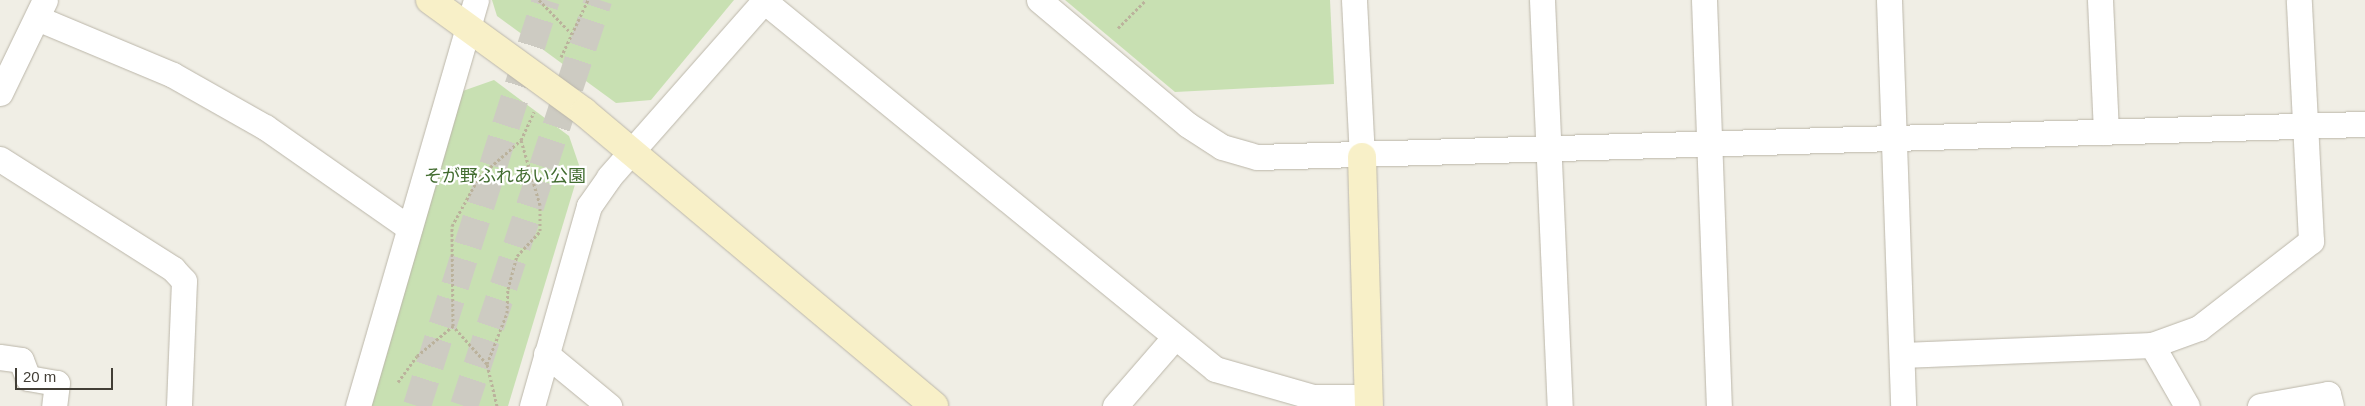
<!DOCTYPE html>
<meta charset="utf-8">
<style>
body{margin:0}
#map{position:relative;width:2365px;height:406px;overflow:hidden;background:#f0eee5;font-family:Arial,"Noto Sans JP",sans-serif}
div>[style]{position:absolute}
.green>*{inset:0;background:#c8e0b2}
.secondary-tunnel>*{height:28px;margin-top:-14px;transform-origin:0;background:repeating-linear-gradient(90deg,#cdcbc2 0 28px,transparent 0 42px)}
.path>*{height:3px;margin-top:-1.5px;transform-origin:0;background:repeating-linear-gradient(90deg,#bbb29c 0 2.5px,transparent 0 5px)}
.roads{filter:drop-shadow(0 0 1px #bbb6a9) drop-shadow(0 0 1px #bbb6a9)}
.street>*{height:25px;margin:-12.5px;padding:0 12.5px;transform-origin:12.5px;border-radius:12.5px;background:#fff}
.secondary>*{height:28px;margin:-14px;padding:0 14px;transform-origin:14px;border-radius:14px;background:#f8f0c8}
span{translate:-50% -50%;white-space:nowrap;text-align:center;line-height:1.15;-webkit-text-stroke:4.5px #fff;paint-order:stroke}
.park-label{font-size:18px;color:#426c30}
.scale{position:absolute;left:15px;top:368px;width:98px;height:22px;box-sizing:border-box;border:2px solid #423e36;border-top:0;padding-left:6px;font-size:15px;line-height:18px;white-space:nowrap;color:#423e36;-webkit-text-stroke:4px #fff;paint-order:stroke}
</style>
<div id="map">
<div class="green">
<div style="clip-path:polygon(492px 0,734px 0,651px 100px,616px 103px,497px 16px)"></div>
<div style="clip-path:polygon(1065px 0,1330px 0,1334px 84px,1175px 92px)"></div>
<div style="clip-path:polygon(494px 80px,569px 136px,580px 168px,508px 406px,367px 406px,457px 93px)"></div>
</div>
<div class="secondary-tunnel">
<div style="left:417px;top:406px;width:426px;rotate:-72.4deg"></div>
<div style="left:464px;top:406px;width:428px;rotate:-71.7deg"></div>
</div>
<div class="path">
<div style="left:539px;top:0;width:47px;rotate:45.9deg"></div>
<div style="left:1118px;top:28px;width:40px;rotate:-45deg"></div>
<div style="left:561px;top:57px;width:63px;rotate:-64.7deg"></div>
<div style="left:487px;top:364px;width:55px;rotate:-68.6deg"></div>
<div style="left:507px;top:313px;width:24px;rotate:-88deg"></div>
<div style="left:508px;top:289px;width:34px;rotate:-75deg"></div>
<div style="left:517px;top:256px;width:34px;rotate:-47deg"></div>
<div style="left:540px;top:231px;width:26px;rotate:-90deg"></div>
<div style="left:540px;top:205px;width:68px;rotate:-106.3deg"></div>
<div style="left:398px;top:382px;width:32px;rotate:-54deg"></div>
<div style="left:417px;top:356px;width:47px;rotate:-39.8deg"></div>
<div style="left:497px;top:406px;width:43px;rotate:-103.4deg"></div>
<div style="left:487px;top:364px;width:51px;rotate:-131.8deg"></div>
<div style="left:453px;top:326px;width:100px;rotate:-90.6deg"></div>
<div style="left:452px;top:226px;width:56px;rotate:-61.1deg"></div>
<div style="left:479px;top:177px;width:56px;rotate:-41.4deg"></div>
<div style="left:521px;top:140px;width:31px;rotate:-65deg"></div>
</div>
<div class="roads">
<div class="street">
<div style="left:1039px;top:0;width:194px;rotate:40deg"></div>
<div style="left:1188px;top:125px;width:40px;rotate:32.9deg"></div>
<div style="left:1222px;top:147px;width:36px;rotate:16deg"></div>
<div style="left:1257px;top:157px;width:1108px;rotate:-1.71deg"></div>
<div style="left:1354px;top:0;width:157px;rotate:87.1deg"></div>
<div style="left:1542px;top:0;width:406px;rotate:87.5deg"></div>
<div style="left:1704px;top:0;width:406px;rotate:87.9deg"></div>
<div style="left:1889px;top:0;width:406px;rotate:88deg"></div>
<div style="left:2100px;top:0;width:132px;rotate:87.4deg"></div>
<div style="left:764px;top:1px;width:582px;rotate:39.21deg"></div>
<div style="left:1215px;top:369px;width:102px;rotate:15.9deg"></div>
<div style="left:1313px;top:397px;width:56px"></div>
<div style="left:37px;top:18px;width:147px;rotate:22.7deg"></div>
<div style="left:173px;top:75px;width:106px;rotate:29.5deg"></div>
<div style="left:265px;top:127px;width:176px;rotate:35deg"></div>
<div style="left:0;top:93px;width:103px;rotate:-64.2deg"></div>
<div style="left:0;top:159px;width:205px;rotate:32.4deg"></div>
<div style="left:173px;top:269px;width:16px;rotate:47deg"></div>
<div style="left:184px;top:281px;width:125px;rotate:92.3deg"></div>
<div style="left:2152px;top:345px;width:70px;rotate:60.2deg"></div>
<div style="left:546px;top:354px;width:82px;rotate:39.5deg"></div>
<div style="left:1902px;top:355px;width:250px;rotate:-2.3deg"></div>
<div style="left:2152px;top:345px;width:50px;rotate:-19.9deg"></div>
<div style="left:2199px;top:328px;width:142px;rotate:-37.8deg"></div>
<div style="left:2311px;top:241px;width:241px;rotate:-92.9deg"></div>
<div style="left:0;top:357px;width:21px;rotate:8deg"></div>
<div style="left:21px;top:360px;width:19px;rotate:69deg"></div>
<div style="left:28px;top:378px;width:29px;rotate:10deg"></div>
<div style="left:57px;top:383px;width:23px;rotate:97deg"></div>
<div style="left:358px;top:406px;width:423px;rotate:-73.8deg"></div>
<div style="left:532px;top:406px;width:208px;rotate:-74.1deg"></div>
<div style="left:589px;top:206px;width:35px;rotate:-55deg"></div>
<div style="left:609px;top:177px;width:236px;rotate:-48.6deg"></div>
<div style="left:1115px;top:406px;width:90px;rotate:-49.1deg"></div>
<div style="left:2260px;top:406px;width:69px;rotate:-10deg"></div>
<div style="left:2328px;top:394px;width:12px;rotate:76deg"></div>
</div>
<div class="secondary">
<div style="left:430px;top:0;width:190px;rotate:36deg"></div>
<div style="left:584px;top:112px;width:457px;rotate:40deg"></div>
<div style="left:1362px;top:157px;width:249px;rotate:88.4deg"></div>
</div>
</div>
<div class="park-label">
<span style="left:505px;top:176px">そが野ふれあい公園</span>
</div>
<div class="scale">20 m</div>
</div>
